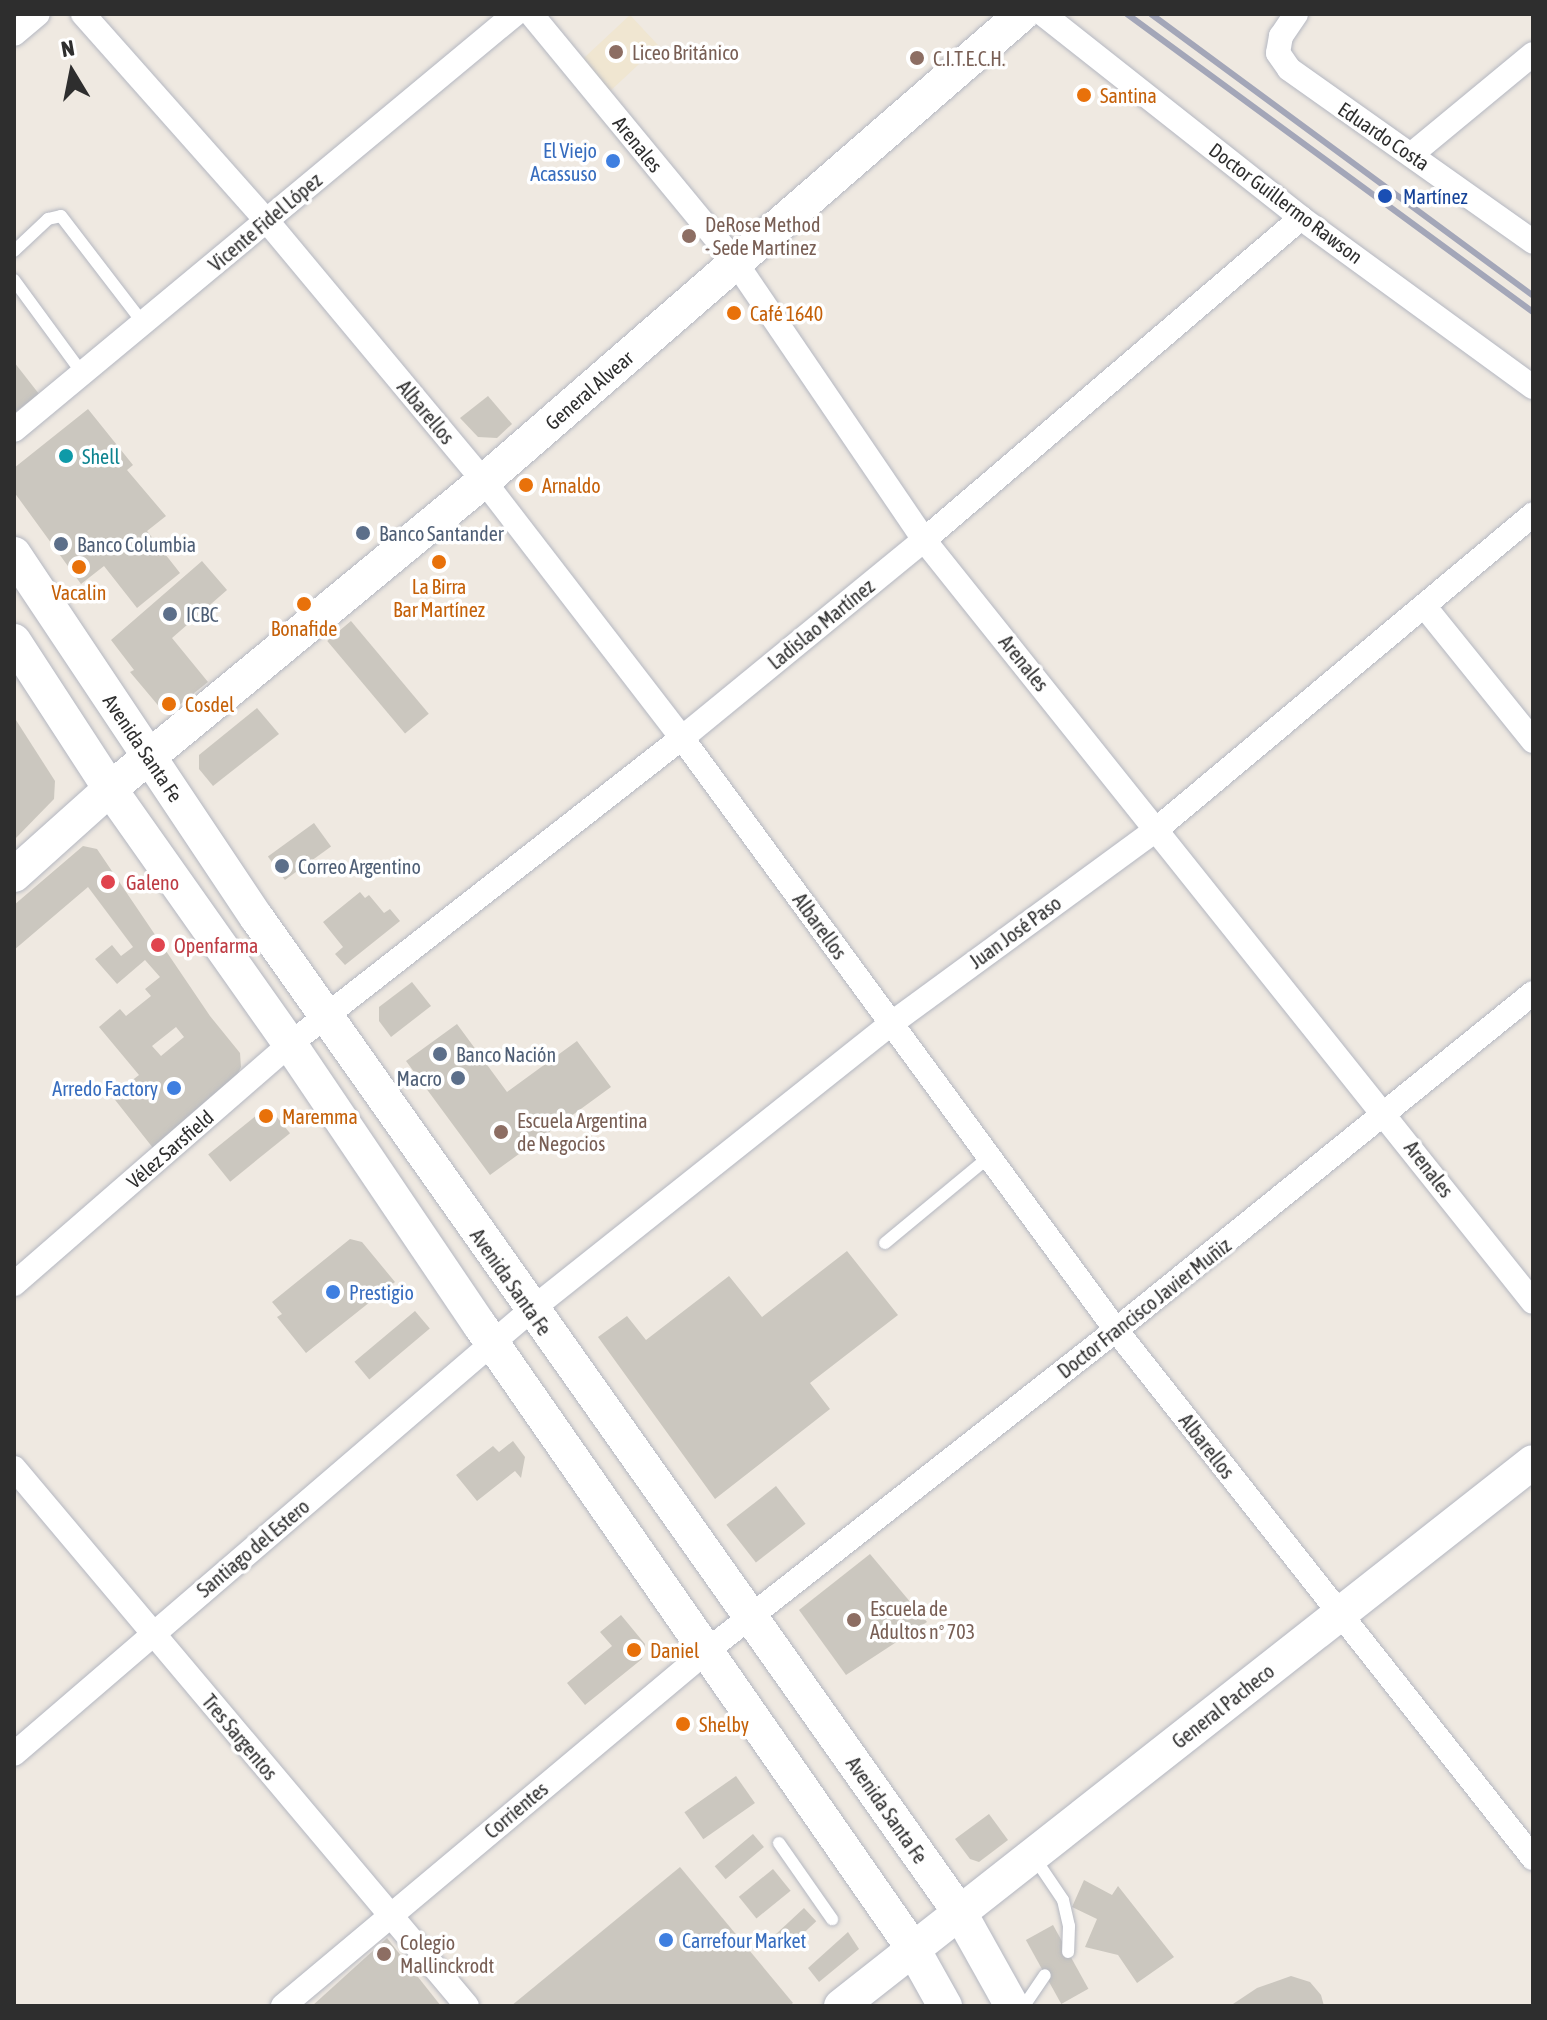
<!DOCTYPE html>
<meta charset="utf-8">
<style>
body{margin:0}
#map{position:relative;width:1547px;height:2020px;overflow:hidden;background:#efe9e1;font-family:"Asap Condensed",sans-serif}
div>[style]{position:absolute}
.education>*{inset:0;background:#f0e6d1;transform-origin:0 0}
.building>*{inset:0;background:#cbc7bf;transform-origin:0 0}
.roads{filter:drop-shadow(0 0 2px #b4b7c1) drop-shadow(0 0 2px #b4b7c1)}
.lane>*{height:12px;margin:-6px;padding:0 6px;transform-origin:6px;border-radius:6px;background:#fff}
.street>*{height:24px;margin:-12px;padding:0 12px;transform-origin:12px;border-radius:12px;background:#fff}
.secondary>*{height:34px;margin:-17px;padding:0 17px;transform-origin:17px;border-radius:17px;background:#fff}
.rail>*{height:6px;margin:-3px;padding:0 3px;transform-origin:3px;border-radius:3px;background:#a3a6b8}
.dots>*{width:22px;height:22px;translate:-50% -50%;box-sizing:border-box;border:4px solid #fff;border-radius:50%}
span{translate:-50% -50%;white-space:nowrap;text-align:center;line-height:1.15;-webkit-text-stroke:7px #fff;paint-order:stroke}
.education-label{font-size:20px;color:#785e54}
.left{translate:0 -50%;text-align:left}
.food-label{font-size:20px;color:#c56008}
.street-label{font-size:20px;color:#2e2e2e}
.shop-label{font-size:20px;color:#366cbe}
.right{translate:-100% -50%;text-align:right}
.transit-label{font-size:20px;color:#164399}
.culture-label{font-size:20px;color:#0d838f}
.service-label{font-size:20px;color:#4e5e75}
.health-label{font-size:20px;color:#be3a42}
.frame{position:absolute;inset:0;border:16px solid #2e2e2e;pointer-events:none}
.north{position:absolute;left:32px;top:32px;width:80px;height:80px;-webkit-text-stroke:6px #fff;paint-order:stroke;rotate:350deg;font-size:22px;font-weight:700;line-height:32px;text-align:center;color:#2e2e2e}
.north::after{content:'';display:block;margin:auto;width:28px;height:36px;background:#2e2e2e;clip-path:polygon(50% 0,100% 100%,50% 72%,0 100%)}
</style>
<div id="map">
<div class="education">
<div style="left:630px;top:15px;width:42px;height:71px;rotate:47deg"></div>
</div>
<div class="building">
<div style="clip-path:polygon(14px 362px,39px 394px,14px 413px)"></div>
<div style="clip-path:polygon(488px 396px,512px 424px,497px 438px,478px 437px,460px 418px)"></div>
<div style="clip-path:polygon(88px 409px,133px 465px,127px 470px,166px 516px,147px 531px,180px 573px,137px 608px,104px 566px,81px 584px,14px 492px,14px 468px)"></div>
<div style="clip-path:polygon(202px 561px,227px 590px,172px 638px,208px 682px,173px 710px,162px 710px,130px 672px,134px 670px,111px 640px)"></div>
<div style="left:351px;top:621px;width:121px;height:31px;rotate:50deg"></div>
<div style="clip-path:polygon(257px 708px,279px 734px,213px 786px,199px 769px,199px 755px)"></div>
<div style="clip-path:polygon(14px 717px,55px 781px,54px 799px,14px 840px)"></div>
<div style="left:314px;top:823px;width:29px;height:57px;rotate:54deg"></div>
<div style="clip-path:polygon(evenodd,83px 846px,97px 849px,210px 1016px,240px 1053px,241px 1067px,235px 1081px,153px 1148px,112px 1096px,139px 1075px,99px 1027px,120px 1009px,126px 1016px,151px 996px,145px 989px,160px 977px,145px 960px,117px 984px,95px 959px,112px 945px,121px 956px,133px 947px,88px 887px,14px 950px,14px 905px,83px 846px,176px 1027px,184px 1037px,161px 1056px,152px 1046px,176px 1027px)"></div>
<div style="clip-path:polygon(360px 892px,365px 898px,369px 895px,384px 913px,390px 909px,400px 921px,345px 965px,335px 954px,343px 947px,323px 922px)"></div>
<div style="clip-path:polygon(412px 982px,431px 1006px,391px 1037px,379px 1021px,379px 1007px)"></div>
<div style="clip-path:polygon(457px 1024px,507px 1092px,577px 1041px,611px 1087px,490px 1175px,406px 1061px)"></div>
<div style="left:268px;top:1106px;width:35px;height:77px;rotate:51deg"></div>
<div style="clip-path:polygon(350px 1239px,362px 1242px,395px 1282px,306px 1353px,277px 1317px,282px 1314px,272px 1302px)"></div>
<div style="clip-path:polygon(847px 1251px,898px 1315px,810px 1383px,830px 1409px,715px 1499px,598px 1337px,627px 1316px,646px 1340px,729px 1276px,762px 1317px)"></div>
<div style="left:415px;top:1311px;width:23px;height:79px;rotate:50deg"></div>
<div style="clip-path:polygon(513px 1441px,525px 1457px,521px 1478px,515px 1471px,477px 1501px,456px 1475px,493px 1446px,499px 1452px)"></div>
<div style="left:776px;top:1486px;width:48px;height:63px;rotate:52deg"></div>
<div style="clip-path:polygon(870px 1554px,927px 1622px,846px 1675px,799px 1610px)"></div>
<div style="clip-path:polygon(621px 1615px,645px 1644px,642px 1659px,585px 1705px,567px 1683px,612px 1646px,600px 1632px)"></div>
<div style="left:736px;top:1776px;width:33px;height:63px;rotate:55deg"></div>
<div style="clip-path:polygon(989px 1814px,1008px 1840px,979px 1862px,970px 1859px,955px 1839px)"></div>
<div style="left:753px;top:1834px;width:17px;height:50px;rotate:50deg"></div>
<div style="clip-path:polygon(680px 1867px,793px 2003px,789px 2006px,511px 2006px)"></div>
<div style="left:773px;top:1869px;width:28px;height:44px;rotate:51deg"></div>
<div style="clip-path:polygon(1084px 1880px,1112px 1895px,1118px 1886px,1174px 1957px,1137px 1983px,1118px 1955px,1085px 1947px,1097px 1919px,1072px 1907px)"></div>
<div style="left:804px;top:1908px;width:18px;height:43px;rotate:47deg"></div>
<div style="left:1053px;top:1925px;width:73px;height:31px;rotate:61deg"></div>
<div style="clip-path:polygon(848px 1932px,859px 1949px,819px 1982px,808px 1968px)"></div>
<div style="clip-path:polygon(387px 1938px,441px 2006px,312px 2006px)"></div>
<div style="clip-path:polygon(1291px 1976px,1310px 1982px,1321px 1995px,1324px 2006px,1230px 2006px,1257px 1988px)"></div>
</div>
<div class="roads">
<div class="lane">
<div style="left:14px;top:251px;width:47px;rotate:-43.3deg"></div>
<div style="left:48px;top:219px;width:13px;rotate:-13deg"></div>
<div style="left:61px;top:216px;width:135px;rotate:52.5deg"></div>
<div style="left:14px;top:280px;width:115px;rotate:53.8deg"></div>
<div style="left:885px;top:1243px;width:135px;rotate:-39.6deg"></div>
<div style="left:779px;top:1843px;width:93px;rotate:55.1deg"></div>
<div style="left:1034px;top:1857px;width:52px;rotate:56deg"></div>
<div style="left:1063px;top:1900px;width:27px;rotate:77deg"></div>
<div style="left:1069px;top:1926px;width:26px;rotate:92deg"></div>
<div style="left:1024px;top:2006px;width:37px;rotate:-56deg"></div>
</div>
<div class="street">
<div style="left:83px;top:14px;width:277px;rotate:48.4deg"></div>
<div style="left:267px;top:221px;width:339px;rotate:50.2deg"></div>
<div style="left:484px;top:481px;width:324px;rotate:52.4deg"></div>
<div style="left:682px;top:738px;width:734px;rotate:53.75deg"></div>
<div style="left:1116px;top:1330px;width:673px;rotate:51.7deg"></div>
<div style="left:531px;top:14px;width:323px;rotate:50.5deg"></div>
<div style="left:736px;top:263px;width:335px;rotate:55.8deg"></div>
<div style="left:924px;top:540px;width:975px;rotate:51.37deg"></div>
<div style="left:1043px;top:14px;width:329px;rotate:38.3deg"></div>
<div style="left:1301px;top:218px;width:287px;rotate:36.1deg"></div>
<div style="left:1296px;top:14px;width:27px;rotate:124deg"></div>
<div style="left:1281px;top:36px;width:17px;rotate:100deg"></div>
<div style="left:1278px;top:53px;width:19px;rotate:55deg"></div>
<div style="left:1289px;top:69px;width:299px;rotate:35.3deg"></div>
<div style="left:14px;top:34px;width:31px;rotate:-40deg"></div>
<div style="left:1412px;top:154px;width:157px;rotate:-39.6deg"></div>
<div style="left:14px;top:430px;width:651px;rotate:-39.7deg"></div>
<div style="left:1425px;top:607px;width:172px;rotate:51.1deg"></div>
<div style="left:14px;top:1284px;width:366px;rotate:-41deg"></div>
<div style="left:290px;top:1044px;width:497px;rotate:-38deg"></div>
<div style="left:682px;top:738px;width:313px;rotate:-39.3deg"></div>
<div style="left:924px;top:540px;width:496px;rotate:-40.5deg"></div>
<div style="left:14px;top:1468px;width:703px;rotate:49.9deg"></div>
<div style="left:14px;top:1754px;width:681px;rotate:-40.66deg"></div>
<div style="left:531px;top:1310px;width:461px;rotate:-38.5deg"></div>
<div style="left:892px;top:1023px;width:330px;rotate:-36.2deg"></div>
<div style="left:1158px;top:828px;width:489px;rotate:-39.9deg"></div>
<div style="left:283px;top:2006px;width:554px;rotate:-39.95deg"></div>
<div style="left:708px;top:1650px;width:519px;rotate:-38.11deg"></div>
<div style="left:1116px;top:1330px;width:536px;rotate:-38.94deg"></div>
</div>
<div class="secondary">
<div style="left:14px;top:554px;width:438px;rotate:56.3deg"></div>
<div style="left:257px;top:918px;width:1218px;rotate:54.76deg"></div>
<div style="left:960px;top:1913px;width:107px;rotate:60.8deg"></div>
<div style="left:14px;top:641px;width:176px;rotate:57deg"></div>
<div style="left:110px;top:789px;width:312px;rotate:54.8deg"></div>
<div style="left:290px;top:1044px;width:338px;rotate:56deg"></div>
<div style="left:479px;top:1324px;width:759px;rotate:55.2deg"></div>
<div style="left:912px;top:1947px;width:68px;rotate:60.8deg"></div>
<div style="left:14px;top:875px;width:129px;rotate:-41.9deg"></div>
<div style="left:110px;top:789px;width:484px;rotate:-39.5deg"></div>
<div style="left:484px;top:481px;width:712px;rotate:-40.96deg"></div>
<div style="left:841px;top:2006px;width:880px;rotate:-38.17deg"></div>
</div>
</div>
<div class="rail">
<div style="left:1127px;top:14px;width:504px;rotate:36.28deg"></div>
<div style="left:1151px;top:14px;width:475px;rotate:36.4deg"></div>
</div>
<div class="dots">
<div style="left:616px;top:52px;background:#8d6e63"></div>
<div style="left:917px;top:58px;background:#8d6e63"></div>
<div style="left:1084px;top:95px;background:#e8710a"></div>
<div style="left:613px;top:161px;background:#3f7fe0"></div>
<div style="left:1385px;top:196px;background:#1a4fb4"></div>
<div style="left:689px;top:236px;background:#8d6e63"></div>
<div style="left:734px;top:313px;background:#e8710a"></div>
<div style="left:66px;top:456px;background:#0f9aa8"></div>
<div style="left:526px;top:485px;background:#e8710a"></div>
<div style="left:363px;top:533px;background:#5c6f8a"></div>
<div style="left:61px;top:544px;background:#5c6f8a"></div>
<div style="left:439px;top:562px;background:#e8710a"></div>
<div style="left:79px;top:567px;background:#e8710a"></div>
<div style="left:304px;top:604px;background:#e8710a"></div>
<div style="left:170px;top:614px;background:#5c6f8a"></div>
<div style="left:169px;top:704px;background:#e8710a"></div>
<div style="left:282px;top:866px;background:#5c6f8a"></div>
<div style="left:108px;top:882px;background:#e0444e"></div>
<div style="left:158px;top:945px;background:#e0444e"></div>
<div style="left:440px;top:1054px;background:#5c6f8a"></div>
<div style="left:458px;top:1078px;background:#5c6f8a"></div>
<div style="left:174px;top:1088px;background:#3f7fe0"></div>
<div style="left:266px;top:1116px;background:#e8710a"></div>
<div style="left:501px;top:1132px;background:#8d6e63"></div>
<div style="left:333px;top:1292px;background:#3f7fe0"></div>
<div style="left:854px;top:1620px;background:#8d6e63"></div>
<div style="left:634px;top:1650px;background:#e8710a"></div>
<div style="left:683px;top:1724px;background:#e8710a"></div>
<div style="left:666px;top:1940px;background:#3f7fe0"></div>
<div style="left:384px;top:1954px;background:#8d6e63"></div>
</div>
<div class="education-label">
<span class="left" style="left:632px;top:52px">Liceo Británico</span>
<span class="left" style="left:933px;top:58px">C.I.T.E.C.H.</span>
<span class="left" style="left:705px;top:236px">DeRose Method<br>- Sede Martinez</span>
<span class="left" style="left:517px;top:1132px">Escuela Argentina<br>de Negocios</span>
<span class="left" style="left:870px;top:1620px">Escuela de<br>Adultos nº 703</span>
<span class="left" style="left:400px;top:1954px">Colegio<br>Mallinckrodt</span>
</div>
<div class="food-label">
<span class="left" style="left:1100px;top:95px">Santina</span>
<span class="left" style="left:750px;top:313px">Café 1640</span>
<span class="left" style="left:542px;top:485px">Arnaldo</span>
<span style="left:439px;top:598px">La Birra<br>Bar Martínez</span>
<span style="left:79px;top:592px">Vacalin</span>
<span style="left:304px;top:628px">Bonafide</span>
<span class="left" style="left:185px;top:704px">Cosdel</span>
<span class="left" style="left:282px;top:1116px">Maremma</span>
<span class="left" style="left:650px;top:1650px">Daniel</span>
<span class="left" style="left:699px;top:1724px">Shelby</span>
</div>
<div class="street-label">
<span style="left:1384px;top:136px;rotate:34deg">Eduardo Costa</span>
<span style="left:638px;top:144px;rotate:51deg">Arenales</span>
<span style="left:1286px;top:203px;rotate:37deg">Doctor Guillermo Rawson</span>
<span style="left:265px;top:222px;rotate:-40deg">Vicente Fidel López</span>
<span style="left:589px;top:390px;rotate:-41deg">General Alvear</span>
<span style="left:426px;top:412px;rotate:50deg">Albarellos</span>
<span style="left:821px;top:624px;rotate:-39deg">Ladislao Martínez</span>
<span style="left:1024px;top:663px;rotate:51deg">Arenales</span>
<span style="left:143px;top:748px;rotate:56deg">Avenida Santa Fe</span>
<span style="left:820px;top:926px;rotate:54deg">Albarellos</span>
<span style="left:1015px;top:932px;rotate:-36deg">Juan José Paso</span>
<span style="left:170px;top:1149px;rotate:-41deg">Vélez Sarsfield</span>
<span style="left:1429px;top:1169px;rotate:52deg">Arenales</span>
<span style="left:511px;top:1282px;rotate:55deg">Avenida Santa Fe</span>
<span style="left:1144px;top:1308px;rotate:-38deg">Doctor Francisco Javier Muñiz</span>
<span style="left:1207px;top:1446px;rotate:52deg">Albarellos</span>
<span style="left:253px;top:1548px;rotate:-40deg">Santiago del Estero</span>
<span style="left:1223px;top:1706px;rotate:-38deg">General Pacheco</span>
<span style="left:240px;top:1737px;rotate:50deg">Tres Sargentos</span>
<span style="left:516px;top:1810px;rotate:-40deg">Corrientes</span>
<span style="left:887px;top:1810px;rotate:55deg">Avenida Santa Fe</span>
</div>
<div class="shop-label">
<span class="right" style="left:597px;top:162px">El Viejo<br>Acassuso</span>
<span class="right" style="left:158px;top:1088px">Arredo Factory</span>
<span class="left" style="left:349px;top:1292px">Prestigio</span>
<span class="left" style="left:682px;top:1940px">Carrefour Market</span>
</div>
<div class="transit-label">
<span class="left" style="left:1403px;top:196px">Martínez</span>
</div>
<div class="culture-label">
<span class="left" style="left:82px;top:456px">Shell</span>
</div>
<div class="service-label">
<span class="left" style="left:379px;top:533px">Banco Santander</span>
<span class="left" style="left:77px;top:544px">Banco Columbia</span>
<span class="left" style="left:186px;top:614px">ICBC</span>
<span class="left" style="left:298px;top:866px">Correo Argentino</span>
<span class="left" style="left:456px;top:1054px">Banco Nación</span>
<span class="right" style="left:442px;top:1078px">Macro</span>
</div>
<div class="health-label">
<span class="left" style="left:126px;top:882px">Galeno</span>
<span class="left" style="left:174px;top:945px">Openfarma</span>
</div>
<div class="frame"></div>
<div class="north">N</div>
</div>
